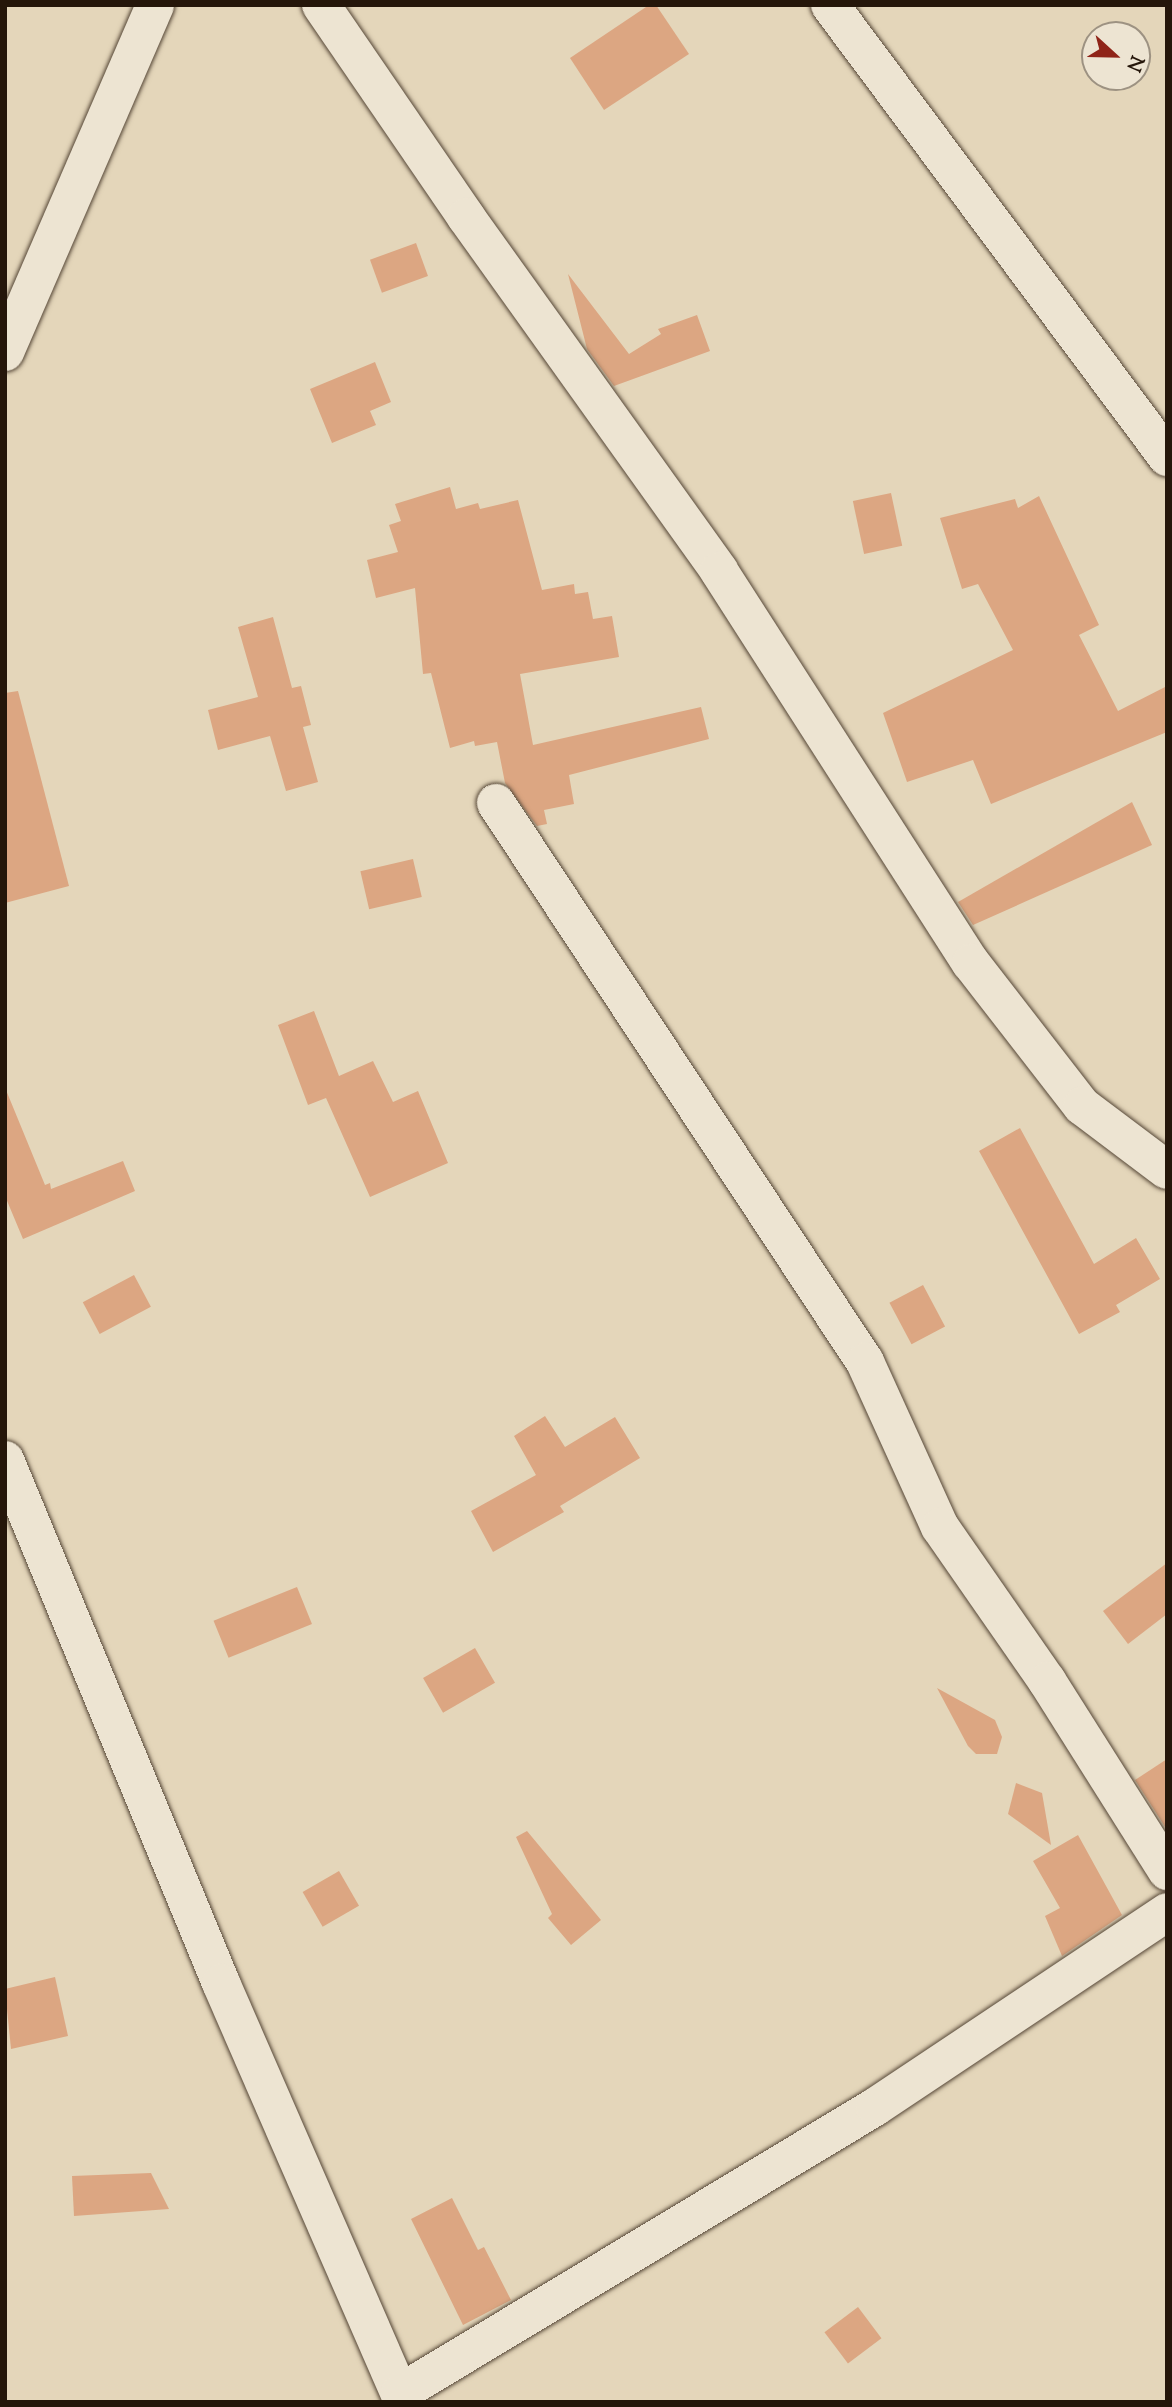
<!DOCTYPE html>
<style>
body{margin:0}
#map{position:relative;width:1172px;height:2407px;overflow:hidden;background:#e4d6ba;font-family:"Sorts Mill Goudy",serif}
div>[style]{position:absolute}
.building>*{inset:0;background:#dca682;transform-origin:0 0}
.roads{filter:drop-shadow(0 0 2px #554636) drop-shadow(0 0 2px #554636)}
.street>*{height:38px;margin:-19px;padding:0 19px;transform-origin:19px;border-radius:19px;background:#ede4d2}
span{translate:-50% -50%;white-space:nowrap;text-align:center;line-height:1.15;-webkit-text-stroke:6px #ede4d2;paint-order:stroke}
.frame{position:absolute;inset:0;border:7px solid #25160a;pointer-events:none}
.north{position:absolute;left:1081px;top:21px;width:70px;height:70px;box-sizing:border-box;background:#ede4d2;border:2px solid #9d9282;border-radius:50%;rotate:112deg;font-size:19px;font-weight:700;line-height:28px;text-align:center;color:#25160a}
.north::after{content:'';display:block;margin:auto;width:24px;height:32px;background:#8f2418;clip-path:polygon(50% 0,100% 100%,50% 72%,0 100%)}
</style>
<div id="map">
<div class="building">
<div style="clip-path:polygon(649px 5px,656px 5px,689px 54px,604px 110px,570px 58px)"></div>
<div style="left:416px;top:243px;width:35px;height:49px;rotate:70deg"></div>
<div style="clip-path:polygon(568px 274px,629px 354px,661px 334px,658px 329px,697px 315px,710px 351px,614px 386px,587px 349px)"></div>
<div style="clip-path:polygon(375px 362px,391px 402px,370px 411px,376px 425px,332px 443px,310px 389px)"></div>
<div style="clip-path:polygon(450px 487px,456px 509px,478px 503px,480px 509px,518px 500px,542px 590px,574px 584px,575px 594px,588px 592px,593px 619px,612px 616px,619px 657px,520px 674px,533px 745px,701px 707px,709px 739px,569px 775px,574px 804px,544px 810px,547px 824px,537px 826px,505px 783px,497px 742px,475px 746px,474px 741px,450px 748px,431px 673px,423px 674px,415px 588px,376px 598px,367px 560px,398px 552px,389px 525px,401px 521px,395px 504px)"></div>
<div style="left:891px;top:493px;width:54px;height:39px;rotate:78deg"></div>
<div style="clip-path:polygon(1039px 496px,1099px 625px,1079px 635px,1118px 711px,1167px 686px,1167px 732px,991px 804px,973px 760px,907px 782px,883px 713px,1013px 650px,978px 584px,962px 589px,940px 518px,1015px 499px,1018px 508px)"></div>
<div style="clip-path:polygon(273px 617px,292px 688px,301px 686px,311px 725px,303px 727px,318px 782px,286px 791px,270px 736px,218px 750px,208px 710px,258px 697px,238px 627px)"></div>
<div style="clip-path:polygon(18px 691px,69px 886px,5px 903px,5px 693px)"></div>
<div style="clip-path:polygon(1132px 802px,1152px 845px,973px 925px,958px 902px)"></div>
<div style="left:413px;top:859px;width:39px;height:54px;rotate:77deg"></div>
<div style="clip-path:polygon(314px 1011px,339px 1076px,373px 1061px,393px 1102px,418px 1091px,448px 1163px,370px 1197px,326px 1098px,308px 1105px,278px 1025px)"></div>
<div style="clip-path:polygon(6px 1090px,45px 1185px,50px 1183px,51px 1189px,123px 1161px,135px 1191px,23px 1239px,5px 1196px)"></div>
<div style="clip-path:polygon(1020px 1128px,1094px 1264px,1136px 1238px,1160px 1279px,1116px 1305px,1120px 1312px,1079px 1334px,979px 1151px)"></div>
<div style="left:134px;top:1275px;width:36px;height:58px;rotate:62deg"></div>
<div style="left:923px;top:1285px;width:47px;height:38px;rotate:62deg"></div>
<div style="clip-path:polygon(545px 1416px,565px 1447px,615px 1417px,640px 1458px,560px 1506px,564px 1512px,493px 1552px,471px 1511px,536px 1475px,514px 1436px)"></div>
<div style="clip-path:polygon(1167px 1563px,1167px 1614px,1128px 1644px,1103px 1611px)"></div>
<div style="left:297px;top:1587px;width:40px;height:90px;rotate:68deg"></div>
<div style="left:475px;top:1648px;width:40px;height:60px;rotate:60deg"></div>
<div style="clip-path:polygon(937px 1688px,995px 1720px,1002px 1737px,997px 1754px,976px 1754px,968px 1746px)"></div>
<div style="clip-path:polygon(1167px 1759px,1167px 1830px,1135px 1780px)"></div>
<div style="clip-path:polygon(1016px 1783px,1042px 1793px,1051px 1845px,1008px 1814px)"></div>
<div style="clip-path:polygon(527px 1831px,601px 1920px,571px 1945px,548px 1918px,552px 1914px,516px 1837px)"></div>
<div style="clip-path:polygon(1078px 1835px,1122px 1915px,1062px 1956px,1045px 1916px,1060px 1908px,1033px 1861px)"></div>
<div style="left:339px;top:1871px;width:40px;height:42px;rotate:60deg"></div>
<div style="clip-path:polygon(55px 1977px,68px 2036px,11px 2049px,5px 1989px)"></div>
<div style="clip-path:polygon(151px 2173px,169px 2209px,74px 2216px,72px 2176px)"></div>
<div style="clip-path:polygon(452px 2198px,478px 2250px,484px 2247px,511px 2300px,463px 2325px,411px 2219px)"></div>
<div style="left:858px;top:2307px;width:39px;height:42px;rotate:53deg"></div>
</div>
<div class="roads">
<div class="street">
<div style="left:321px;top:5px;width:257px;rotate:55.6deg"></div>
<div style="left:466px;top:217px;width:435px;rotate:54.4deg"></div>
<div style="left:719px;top:571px;width:466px;rotate:57.3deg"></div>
<div style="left:971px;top:963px;width:181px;rotate:52.2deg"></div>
<div style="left:1082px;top:1106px;width:106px;rotate:37deg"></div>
<div style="left:830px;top:5px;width:564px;rotate:53.29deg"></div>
<div style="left:5px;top:352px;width:378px;rotate:-66.6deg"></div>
<div style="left:496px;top:803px;width:670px;rotate:56.57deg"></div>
<div style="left:865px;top:1362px;width:181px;rotate:65.6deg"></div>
<div style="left:940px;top:1527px;width:188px;rotate:55.2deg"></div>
<div style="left:1047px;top:1681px;width:225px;rotate:57.7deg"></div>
<div style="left:5px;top:1460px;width:566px;rotate:67.56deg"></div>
<div style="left:221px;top:1983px;width:457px;rotate:66.5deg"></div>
<div style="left:400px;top:2393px;width:554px;rotate:-31.05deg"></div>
<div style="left:875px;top:2107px;width:351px;rotate:-33.7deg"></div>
</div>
</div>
<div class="frame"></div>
<div class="north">N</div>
</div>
